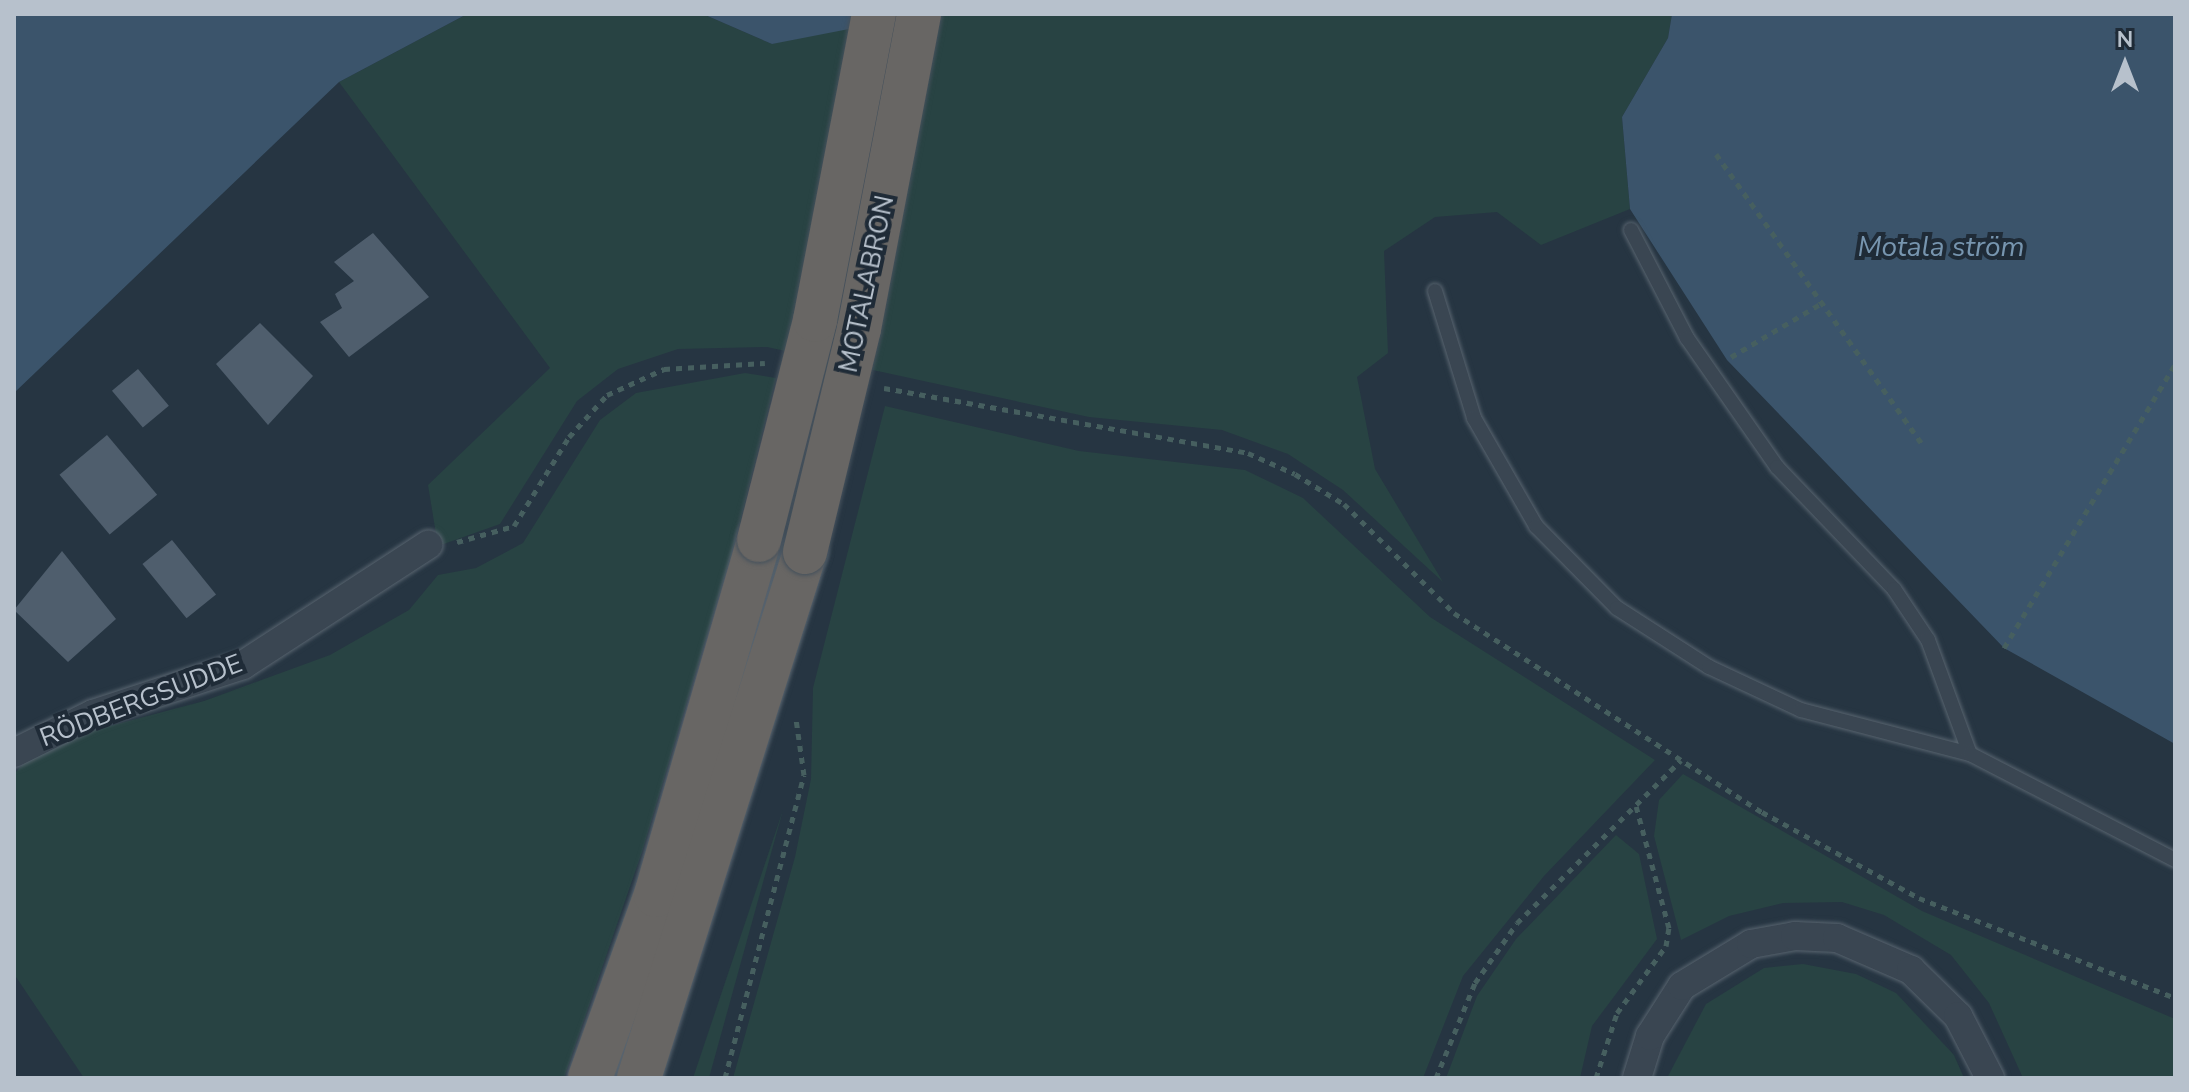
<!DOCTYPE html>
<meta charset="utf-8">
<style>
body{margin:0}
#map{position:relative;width:2189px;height:1092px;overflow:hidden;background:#263542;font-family:"Nunito Sans",sans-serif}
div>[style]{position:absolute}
.green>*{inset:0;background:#284343}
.water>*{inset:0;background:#3b546b}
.building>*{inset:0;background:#4f5e6d;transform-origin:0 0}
.path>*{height:5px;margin-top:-2.5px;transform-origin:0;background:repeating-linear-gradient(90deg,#465f5f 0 6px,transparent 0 12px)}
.roads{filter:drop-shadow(0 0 2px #58646f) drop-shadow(0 0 2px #58646f)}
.service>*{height:14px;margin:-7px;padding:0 7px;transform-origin:7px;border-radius:7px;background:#3a4652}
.minor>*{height:28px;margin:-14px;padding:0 14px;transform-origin:14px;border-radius:14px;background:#3a4652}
.trunk>*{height:44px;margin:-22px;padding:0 22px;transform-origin:22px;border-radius:22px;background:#686664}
.bridges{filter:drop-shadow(0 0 2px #45515c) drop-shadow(0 0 2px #45515c)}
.trunk-bridge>*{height:44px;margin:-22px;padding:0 22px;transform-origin:22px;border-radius:22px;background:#686664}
span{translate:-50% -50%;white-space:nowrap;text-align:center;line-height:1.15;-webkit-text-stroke:8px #1f2b37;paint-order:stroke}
.street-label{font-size:26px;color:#b7c1cc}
.water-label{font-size:28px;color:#7795af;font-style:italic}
.frame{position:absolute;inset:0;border:16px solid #b7c1cc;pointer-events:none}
.north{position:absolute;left:2085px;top:24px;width:80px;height:80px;-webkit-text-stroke:6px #1f2b37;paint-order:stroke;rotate:0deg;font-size:22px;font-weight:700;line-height:32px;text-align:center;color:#b7c1cc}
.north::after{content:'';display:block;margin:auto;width:28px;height:36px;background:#b7c1cc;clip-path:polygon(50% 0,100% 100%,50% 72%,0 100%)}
</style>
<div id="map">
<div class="green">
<div style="clip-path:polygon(467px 14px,703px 14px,772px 44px,875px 14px,1672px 14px,1668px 38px,1622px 117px,1630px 209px,1541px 245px,1497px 212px,1435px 217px,1384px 251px,1388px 353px,1357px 377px,1375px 469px,1443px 582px,1343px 490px,1288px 454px,1222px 430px,1089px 417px,767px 347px,678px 349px,618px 369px,577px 401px,500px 524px,438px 546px,428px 485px,550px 368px,339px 82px)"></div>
<div style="clip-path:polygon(745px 373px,776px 378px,737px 535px,642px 852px,564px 1078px,84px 1078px,14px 974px,14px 774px,42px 744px,204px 701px,330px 655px,409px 610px,438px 575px,476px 568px,523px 543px,600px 420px,636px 393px)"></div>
<div style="clip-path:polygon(885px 406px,1079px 451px,1245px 470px,1303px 498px,1430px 617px,1655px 760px,1544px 876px,1463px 976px,1423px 1078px,733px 1078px,795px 857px,811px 779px,813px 688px)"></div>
<div style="clip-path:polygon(1683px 774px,1922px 911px,2175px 1019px,2175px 1078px,2023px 1078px,1989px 1003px,1951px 955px,1884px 915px,1842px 902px,1783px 903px,1729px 916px,1681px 940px,1654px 836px,1659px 800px)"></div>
<div style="clip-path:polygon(783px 810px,709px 1078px,693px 1078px)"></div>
<div style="clip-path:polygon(1616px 835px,1639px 854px,1657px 939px,1592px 1026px,1580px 1078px,1446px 1078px,1477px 996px,1516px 939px)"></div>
<div style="clip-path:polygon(1803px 964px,1856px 974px,1896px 993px,1954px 1055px,1964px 1078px,1667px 1078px,1706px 1004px,1764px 968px)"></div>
</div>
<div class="water">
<div style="clip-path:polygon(14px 14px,467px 14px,339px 82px,14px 393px)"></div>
<div style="clip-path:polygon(703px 14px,875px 14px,849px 29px,772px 44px)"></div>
<div style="clip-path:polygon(1672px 14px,2175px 14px,2175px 744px,2004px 648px,1727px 360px,1630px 209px,1622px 117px,1668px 38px)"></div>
</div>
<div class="building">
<div style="clip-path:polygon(373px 233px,429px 297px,349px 357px,320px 322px,342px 308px,335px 294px,354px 281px,334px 262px)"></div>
<div style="clip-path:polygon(260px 323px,313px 376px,268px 425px,216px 364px)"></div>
<div style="left:138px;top:369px;width:48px;height:34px;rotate:50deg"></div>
<div style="left:107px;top:435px;width:78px;height:62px;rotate:50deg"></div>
<div style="left:172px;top:540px;width:70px;height:38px;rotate:51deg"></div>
<div style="clip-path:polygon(62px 551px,116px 619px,68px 662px,14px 610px)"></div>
</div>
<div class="path">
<div style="left:1716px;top:154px;width:356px;rotate:54.6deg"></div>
<div style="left:1731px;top:357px;width:106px;rotate:-30.7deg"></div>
<div style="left:884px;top:388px;width:370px;rotate:10.1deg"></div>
<div style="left:1248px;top:453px;width:51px;rotate:24.1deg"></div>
<div style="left:1295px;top:474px;width:57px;rotate:31.5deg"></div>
<div style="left:1344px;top:504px;width:155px;rotate:44.7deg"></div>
<div style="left:1454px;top:613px;width:367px;rotate:32.9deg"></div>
<div style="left:1762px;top:812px;width:179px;rotate:28.7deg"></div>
<div style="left:1919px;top:898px;width:275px;rotate:21.3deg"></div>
<div style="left:457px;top:542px;width:59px;rotate:-15.7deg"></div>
<div style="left:514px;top:526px;width:105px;rotate:-58.3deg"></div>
<div style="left:569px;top:437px;width:57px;rotate:-47.9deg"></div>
<div style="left:607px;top:395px;width:63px;rotate:-24.5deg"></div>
<div style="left:664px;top:369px;width:101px;rotate:-3.4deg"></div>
<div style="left:2004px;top:648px;width:331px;rotate:-58.9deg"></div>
<div style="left:725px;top:1078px;width:313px;rotate:-75.4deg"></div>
<div style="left:804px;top:775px;width:57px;rotate:-98.1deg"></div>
<div style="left:1436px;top:1078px;width:103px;rotate:-67.7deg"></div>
<div style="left:1475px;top:983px;width:73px;rotate:-55deg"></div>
<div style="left:1517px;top:923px;width:231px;rotate:-44.8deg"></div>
<div style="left:1596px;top:1078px;width:68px;rotate:-72.1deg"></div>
<div style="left:1617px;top:1013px;width:83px;rotate:-53.8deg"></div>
<div style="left:1666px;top:946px;width:18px;rotate:-81deg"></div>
<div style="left:1669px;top:928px;width:126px;rotate:-105.1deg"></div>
</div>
<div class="roads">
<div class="service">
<div style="left:1631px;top:230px;width:122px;rotate:62.6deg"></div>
<div style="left:1687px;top:338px;width:157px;rotate:55.1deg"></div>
<div style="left:1777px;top:467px;width:169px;rotate:46.2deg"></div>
<div style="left:1894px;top:589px;width:61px;rotate:56.3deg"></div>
<div style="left:1928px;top:640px;width:121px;rotate:69.8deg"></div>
<div style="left:1435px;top:291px;width:133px;rotate:72.9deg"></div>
<div style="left:1474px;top:418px;width:125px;rotate:60.1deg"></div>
<div style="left:1536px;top:526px;width:115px;rotate:45.4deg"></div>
<div style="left:1617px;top:608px;width:109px;rotate:32.7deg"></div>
<div style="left:1709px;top:667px;width:102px;rotate:25.1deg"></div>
<div style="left:1801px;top:710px;width:175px;rotate:14.6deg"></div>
<div style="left:1970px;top:754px;width:231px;rotate:27.3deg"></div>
</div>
<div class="minor">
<div style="left:14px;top:753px;width:88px;rotate:-26.3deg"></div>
<div style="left:93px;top:714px;width:158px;rotate:-18.1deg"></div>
<div style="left:243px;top:665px;width:221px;rotate:-33deg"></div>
<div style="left:1637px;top:1078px;width:44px;rotate:-72.8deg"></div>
<div style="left:1650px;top:1036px;width:59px;rotate:-57.4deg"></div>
<div style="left:1682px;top:986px;width:81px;rotate:-31.3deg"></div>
<div style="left:1751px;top:944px;width:45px;rotate:-10.3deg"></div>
<div style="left:1795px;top:936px;width:42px;rotate:2.7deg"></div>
<div style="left:1837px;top:938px;width:81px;rotate:23.4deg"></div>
<div style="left:1911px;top:970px;width:66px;rotate:44.4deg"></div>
<div style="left:1958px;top:1016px;width:70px;rotate:62.7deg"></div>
</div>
<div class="trunk">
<div style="left:590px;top:1078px;width:195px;rotate:-70.2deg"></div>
<div style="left:656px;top:895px;width:370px;rotate:-73.8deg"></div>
<div style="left:639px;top:1078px;width:552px;rotate:-72.48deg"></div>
</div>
</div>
<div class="bridges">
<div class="trunk-bridge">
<div style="left:759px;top:540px;width:227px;rotate:-75.7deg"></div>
<div style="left:815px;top:320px;width:312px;rotate:-79.1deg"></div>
<div style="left:805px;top:552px;width:229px;rotate:-76.4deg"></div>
<div style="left:859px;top:329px;width:321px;rotate:-79.2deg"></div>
</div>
</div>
<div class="street-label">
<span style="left:867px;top:284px;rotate:-78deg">MOTALABRON</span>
<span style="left:141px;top:701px;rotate:-21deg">RÖDBERGSUDDE</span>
</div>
<div class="water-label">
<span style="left:1941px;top:247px">Motala ström</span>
</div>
<div class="frame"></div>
<div class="north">N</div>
</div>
